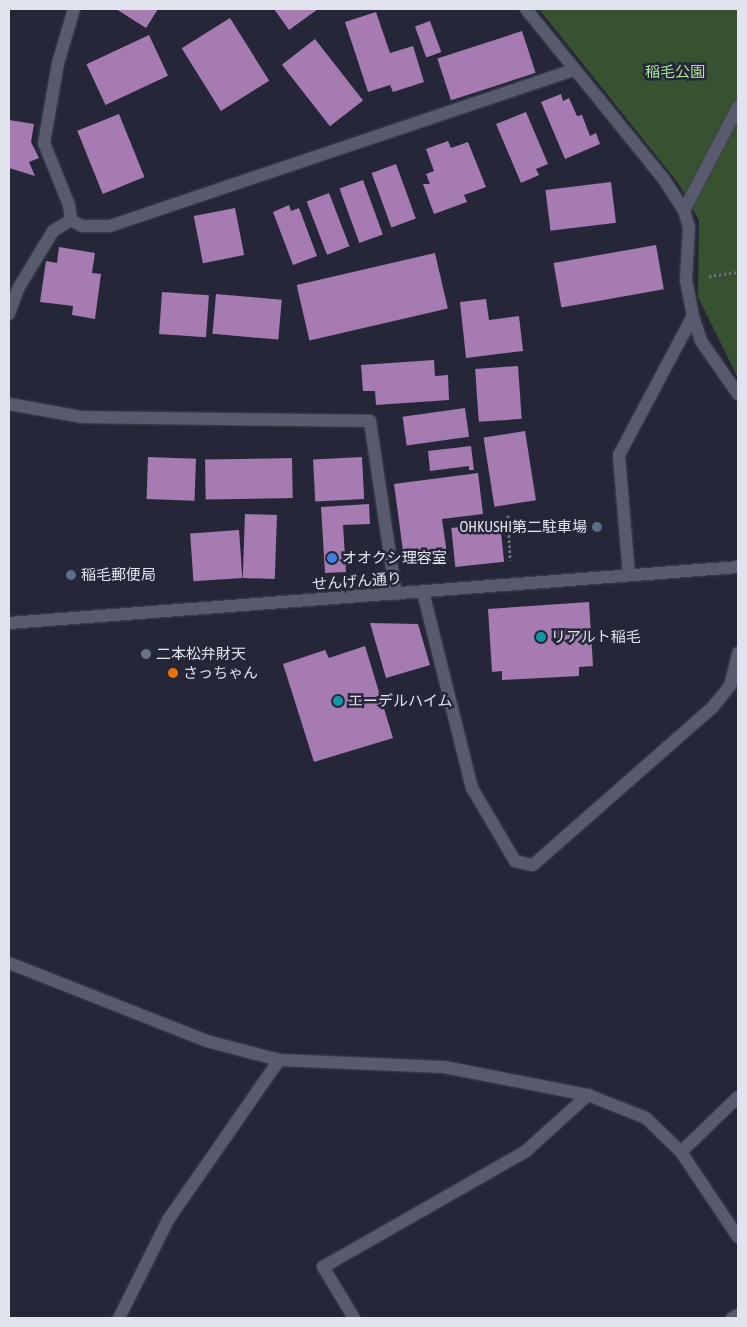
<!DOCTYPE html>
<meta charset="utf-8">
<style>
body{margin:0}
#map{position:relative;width:747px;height:1327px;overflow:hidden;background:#252738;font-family:"Asap Condensed","Noto Sans JP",sans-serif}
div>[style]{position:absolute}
.green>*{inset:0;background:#385131}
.building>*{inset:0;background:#a67bb1;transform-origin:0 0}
.path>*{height:3px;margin-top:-1.5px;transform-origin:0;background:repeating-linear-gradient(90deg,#6d6f7e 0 2.5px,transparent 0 5px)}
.roads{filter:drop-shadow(0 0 1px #414351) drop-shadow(0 0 1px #414351)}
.lane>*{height:12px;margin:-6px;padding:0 6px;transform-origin:6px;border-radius:6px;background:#585b6e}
.street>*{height:12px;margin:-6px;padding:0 6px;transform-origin:6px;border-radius:6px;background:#585b6e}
.secondary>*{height:12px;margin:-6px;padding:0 6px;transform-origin:6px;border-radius:6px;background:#585b6e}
.dots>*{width:14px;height:14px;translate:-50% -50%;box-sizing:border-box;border:2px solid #252738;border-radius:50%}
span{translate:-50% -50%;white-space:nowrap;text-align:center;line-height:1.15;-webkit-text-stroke:5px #252738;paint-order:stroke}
.park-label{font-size:15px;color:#abe899}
.poi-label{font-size:15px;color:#e1e3ee}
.right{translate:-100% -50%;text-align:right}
.left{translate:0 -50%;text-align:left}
.street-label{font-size:15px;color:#e1e3ee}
.frame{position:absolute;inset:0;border:10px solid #e1e3ee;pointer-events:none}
</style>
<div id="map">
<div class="green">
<div style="clip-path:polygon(539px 9px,738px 9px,738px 378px,698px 297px,699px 220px,678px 183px)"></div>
</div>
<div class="building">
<div style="clip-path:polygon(116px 9px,158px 9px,146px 28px)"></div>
<div style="clip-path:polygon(274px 9px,318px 9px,289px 30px)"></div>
<div style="clip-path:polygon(376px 12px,390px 53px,413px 46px,424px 82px,393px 92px,390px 85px,368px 92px,345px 22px)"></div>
<div style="left:230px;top:18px;width:74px;height:57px;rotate:58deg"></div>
<div style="left:430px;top:21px;width:33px;height:16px;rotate:70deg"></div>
<div style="left:522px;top:31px;width:44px;height:89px;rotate:72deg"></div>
<div style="left:149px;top:35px;width:45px;height:69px;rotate:65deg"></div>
<div style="left:315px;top:39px;width:78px;height:42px;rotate:52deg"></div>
<div style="clip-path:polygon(561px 94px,563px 101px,569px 98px,577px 116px,582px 115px,590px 136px,596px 133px,600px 144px,565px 159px,541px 102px)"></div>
<div style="clip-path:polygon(526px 112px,548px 164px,536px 169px,539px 175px,521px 183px,496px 124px)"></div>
<div style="left:119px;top:114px;width:68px;height:45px;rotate:68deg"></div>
<div style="clip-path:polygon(9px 120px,34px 124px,31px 142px,39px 158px,29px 162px,35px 176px,9px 168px)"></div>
<div style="clip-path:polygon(448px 141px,451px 148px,468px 142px,486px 187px,464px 195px,467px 202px,434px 214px,423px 184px,430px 184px,426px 174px,434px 171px,426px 149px)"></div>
<div style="left:396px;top:164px;width:58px;height:26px;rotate:70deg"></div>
<div style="left:363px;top:180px;width:58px;height:25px;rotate:70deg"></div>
<div style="left:611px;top:182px;width:41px;height:66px;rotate:83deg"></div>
<div style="left:329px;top:193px;width:57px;height:24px;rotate:69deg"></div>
<div style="clip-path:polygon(289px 205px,291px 211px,299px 208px,317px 256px,293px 265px,273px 212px)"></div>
<div style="left:235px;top:208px;width:48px;height:42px;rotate:79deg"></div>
<div style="left:656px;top:245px;width:45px;height:104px;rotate:80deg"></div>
<div style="clip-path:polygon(59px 247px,95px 253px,92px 273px,101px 274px,95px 319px,72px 315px,73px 306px,40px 302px,46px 261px,57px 263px)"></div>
<div style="left:435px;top:253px;width:57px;height:142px;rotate:77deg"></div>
<div style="left:162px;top:292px;width:47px;height:42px;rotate:4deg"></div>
<div style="left:216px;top:294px;width:66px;height:40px;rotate:5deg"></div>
<div style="clip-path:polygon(486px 299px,489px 320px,519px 316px,523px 351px,466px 358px,460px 302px)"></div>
<div style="clip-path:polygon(434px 360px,435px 376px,448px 375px,449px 400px,376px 405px,375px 391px,363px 391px,361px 365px)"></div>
<div style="left:518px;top:366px;width:53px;height:43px;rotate:86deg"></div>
<div style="left:465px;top:408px;width:29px;height:63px;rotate:82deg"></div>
<div style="left:525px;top:431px;width:70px;height:42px;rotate:81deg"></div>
<div style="clip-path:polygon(471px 446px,474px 470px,469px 470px,469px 466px,430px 471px,428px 451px)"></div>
<div style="left:148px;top:457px;width:48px;height:42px;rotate:2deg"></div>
<div style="left:362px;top:457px;width:42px;height:49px;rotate:87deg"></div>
<div style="left:292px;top:458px;width:40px;height:87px;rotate:89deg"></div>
<div style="clip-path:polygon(478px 473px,483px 514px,442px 519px,448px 561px,405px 566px,394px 484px)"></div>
<div style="clip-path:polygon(369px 504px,370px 524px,343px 525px,346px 572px,325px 573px,321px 507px)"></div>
<div style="left:245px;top:514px;width:32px;height:64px;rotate:2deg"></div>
<div style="left:500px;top:523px;width:39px;height:49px;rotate:84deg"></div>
<div style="left:239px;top:530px;width:48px;height:49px;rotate:86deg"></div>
<div style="clip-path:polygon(589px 602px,593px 666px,579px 667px,579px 676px,502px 680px,502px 671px,492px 672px,488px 609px)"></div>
<div style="clip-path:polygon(370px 623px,418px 624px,430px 665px,386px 678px)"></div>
<div style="clip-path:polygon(365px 646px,393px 738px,314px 762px,283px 664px,325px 650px,329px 658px)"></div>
</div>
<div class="path">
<div style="left:709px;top:276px;width:29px;rotate:-8deg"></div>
<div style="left:508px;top:515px;width:45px;rotate:87.5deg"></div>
</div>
<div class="roads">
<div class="lane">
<div style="left:74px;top:9px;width:56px;rotate:106.5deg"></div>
<div style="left:58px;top:63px;width:81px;rotate:99.9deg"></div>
<div style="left:44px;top:143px;width:67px;rotate:68deg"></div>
<div style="left:69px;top:205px;width:15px;rotate:82deg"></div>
<div style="left:71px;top:220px;width:13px;rotate:29deg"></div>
<div style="left:82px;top:226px;width:28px"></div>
<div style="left:110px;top:226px;width:490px;rotate:-18.6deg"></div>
<div style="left:9px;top:314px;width:29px;rotate:-70deg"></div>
<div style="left:19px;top:287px;width:66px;rotate:-58.7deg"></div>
<div style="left:53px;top:231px;width:21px;rotate:-31deg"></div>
<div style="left:9px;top:404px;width:73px;rotate:10.2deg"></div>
<div style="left:81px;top:417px;width:289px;rotate:0.8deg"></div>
<div style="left:370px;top:421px;width:175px;rotate:81.5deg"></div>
<div style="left:629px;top:575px;width:120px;rotate:-94.8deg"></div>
<div style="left:619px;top:455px;width:157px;rotate:-62deg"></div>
<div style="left:423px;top:592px;width:202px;rotate:76deg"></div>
<div style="left:472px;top:788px;width:85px;rotate:59.5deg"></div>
<div style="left:515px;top:861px;width:18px;rotate:13deg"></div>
<div style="left:533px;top:865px;width:238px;rotate:-41.3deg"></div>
<div style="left:712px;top:708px;width:28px;rotate:-51deg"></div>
<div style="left:730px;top:686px;width:34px;rotate:-76deg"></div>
<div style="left:681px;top:1152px;width:79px;rotate:-44deg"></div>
<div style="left:119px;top:1318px;width:110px;rotate:-63.4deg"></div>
<div style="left:168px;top:1220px;width:195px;rotate:-55.2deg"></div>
<div style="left:354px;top:1318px;width:60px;rotate:-121.3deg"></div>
<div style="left:323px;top:1267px;width:234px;rotate:-29.7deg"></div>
<div style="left:526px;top:1151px;width:84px;rotate:-42.1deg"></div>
<div style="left:732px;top:1318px;width:7px;rotate:-27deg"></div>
</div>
<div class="street">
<div style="left:526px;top:9px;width:218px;rotate:51deg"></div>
<div style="left:663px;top:178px;width:38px;rotate:57deg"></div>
<div style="left:684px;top:210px;width:18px;rotate:74deg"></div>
<div style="left:689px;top:227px;width:53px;rotate:93.2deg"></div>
<div style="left:686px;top:280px;width:37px;rotate:79deg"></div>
<div style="left:693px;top:316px;width:26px;rotate:72deg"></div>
<div style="left:701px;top:341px;width:65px;rotate:55.1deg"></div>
<div style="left:684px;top:210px;width:116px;rotate:-62.3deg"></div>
<div style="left:9px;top:963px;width:213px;rotate:21.5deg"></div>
<div style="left:207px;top:1041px;width:74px;rotate:14.8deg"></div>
<div style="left:279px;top:1060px;width:165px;rotate:2.4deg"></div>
<div style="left:444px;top:1067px;width:147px;rotate:11deg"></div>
<div style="left:588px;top:1095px;width:62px;rotate:21.6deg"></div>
<div style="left:646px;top:1118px;width:49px;rotate:44.2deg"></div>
<div style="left:681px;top:1152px;width:102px;rotate:56.2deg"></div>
</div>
<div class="secondary">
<div style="left:9px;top:623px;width:731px;rotate:-4.39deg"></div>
</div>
</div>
<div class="dots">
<div style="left:597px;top:527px;background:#5c6f8a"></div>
<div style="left:332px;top:558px;background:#3f7fe0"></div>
<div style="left:71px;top:575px;background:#5c6f8a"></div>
<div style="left:541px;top:637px;background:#0f9aa8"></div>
<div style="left:146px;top:654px;background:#6b7280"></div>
<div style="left:173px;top:673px;background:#e8710a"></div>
<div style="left:338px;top:701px;background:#0f9aa8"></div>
</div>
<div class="park-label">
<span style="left:675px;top:72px">稲毛公園</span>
</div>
<div class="poi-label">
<span class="right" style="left:587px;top:527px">OHKUSHI第二駐車場</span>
<span class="left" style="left:342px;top:558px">オオクシ理容室</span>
<span class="left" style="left:81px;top:575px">稲毛郵便局</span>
<span class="left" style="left:551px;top:637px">リアルト稲毛</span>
<span class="left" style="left:156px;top:654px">二本松弁財天</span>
<span class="left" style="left:183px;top:673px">さっちゃん</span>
<span class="left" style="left:348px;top:701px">エーデルハイム</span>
</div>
<div class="street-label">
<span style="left:357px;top:581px;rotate:-4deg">せんげん通り</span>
</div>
<div class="frame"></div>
</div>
